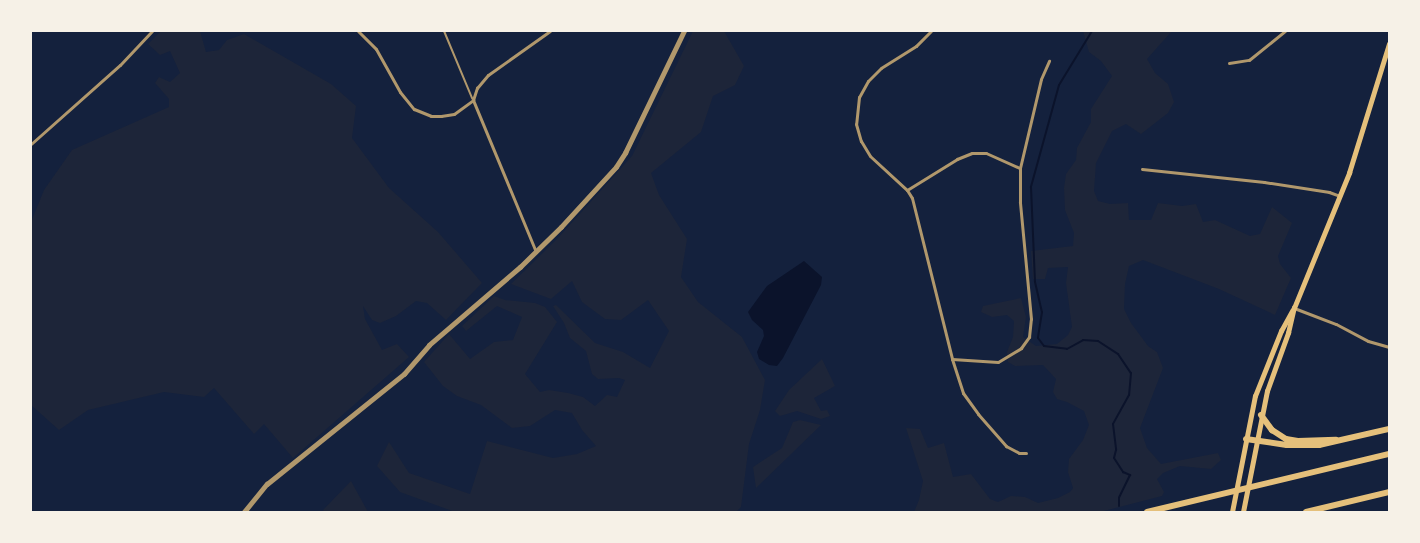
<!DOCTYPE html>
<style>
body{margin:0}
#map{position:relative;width:1420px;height:543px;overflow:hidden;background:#14213d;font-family:Quicksand,sans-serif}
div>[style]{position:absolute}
.green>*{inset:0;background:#1d2539}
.water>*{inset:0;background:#0b132b}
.stream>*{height:2px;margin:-1px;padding:0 1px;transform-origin:1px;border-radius:1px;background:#0b132b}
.service>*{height:2px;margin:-1px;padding:0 1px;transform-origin:1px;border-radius:1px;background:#b1986c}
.minor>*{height:3px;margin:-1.5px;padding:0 1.5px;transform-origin:1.5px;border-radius:1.5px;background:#b1986c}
.tertiary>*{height:4.5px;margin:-2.25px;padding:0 2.25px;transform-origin:2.25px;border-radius:2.25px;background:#b1986c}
.secondary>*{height:4.5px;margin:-2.25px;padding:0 2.25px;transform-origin:2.25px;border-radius:2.25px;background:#e5c07b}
.motorway>*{height:6px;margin:-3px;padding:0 3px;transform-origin:3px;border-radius:3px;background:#e5c07b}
span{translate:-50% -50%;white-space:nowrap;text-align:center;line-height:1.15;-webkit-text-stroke:4px #f6f1e7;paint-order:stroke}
.frame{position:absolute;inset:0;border:32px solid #f6f1e7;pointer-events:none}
</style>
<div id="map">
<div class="green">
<div style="clip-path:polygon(161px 31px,200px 31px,206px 52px,219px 50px,227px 40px,244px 34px,331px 84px,356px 106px,352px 138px,389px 188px,438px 232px,482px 283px,446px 320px,427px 303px,416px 301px,396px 316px,380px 323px,372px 320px,363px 306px,365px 319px,382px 350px,397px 344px,409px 357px,293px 458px,264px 424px,254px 434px,214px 388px,204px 397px,164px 392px,88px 410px,59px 430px,31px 405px,31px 222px,44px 190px,72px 150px,169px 107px,169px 99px,155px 83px,159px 77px,170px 82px,180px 73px,170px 51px,160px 55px,148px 44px)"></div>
<div style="clip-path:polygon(693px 31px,724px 31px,744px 66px,735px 85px,713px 96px,701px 132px,651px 173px,659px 195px,687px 239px,681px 277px,698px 302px,742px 337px,765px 380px,760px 410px,749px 444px,741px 507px,736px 512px,455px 512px,400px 492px,377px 466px,389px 442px,409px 473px,470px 494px,487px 441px,553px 458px,577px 454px,596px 446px,582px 430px,572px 413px,555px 410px,530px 426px,512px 428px,481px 405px,457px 396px,443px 386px,424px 362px,449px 334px,470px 359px,494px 342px,513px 340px,522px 317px,497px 306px,466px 331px,462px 326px,494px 296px,505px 300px,535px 303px,545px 307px,557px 322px,525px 374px,540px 392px,549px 390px,568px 393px,583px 397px,595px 406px,607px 395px,617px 397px,625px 380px,619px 378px,598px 379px,592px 374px,586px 351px,570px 338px,564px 323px,553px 306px,556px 305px,595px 343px,623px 352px,650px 368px,669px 331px,648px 300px,621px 320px,605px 319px,582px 302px,572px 281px,551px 299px,511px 284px,557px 239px,632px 156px)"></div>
<div style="clip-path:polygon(1083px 31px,1172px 31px,1147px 59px,1155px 73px,1168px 84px,1174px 102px,1168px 113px,1141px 134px,1126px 124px,1112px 131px,1096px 163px,1094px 191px,1098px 201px,1110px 204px,1128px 203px,1129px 220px,1151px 220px,1158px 203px,1182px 206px,1196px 204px,1203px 222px,1215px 220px,1250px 236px,1260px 234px,1272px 207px,1292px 223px,1278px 256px,1280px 264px,1291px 278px,1275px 315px,1219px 289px,1143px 260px,1129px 266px,1125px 284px,1124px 309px,1131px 323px,1148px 346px,1157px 352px,1163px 368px,1140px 428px,1147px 448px,1161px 464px,1218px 453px,1221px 460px,1211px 469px,1180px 466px,1163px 473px,1157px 479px,1164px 492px,1162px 496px,1100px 512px,914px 512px,919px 500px,923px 481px,906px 428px,920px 429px,928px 448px,944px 443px,953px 477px,971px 474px,990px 499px,998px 502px,1011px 496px,1025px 497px,1038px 503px,1058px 498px,1070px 492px,1073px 488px,1068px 472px,1069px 459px,1083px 440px,1089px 425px,1084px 411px,1067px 402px,1057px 399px,1053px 392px,1056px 379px,1043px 365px,1015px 366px,1008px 362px,1007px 352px,1013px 337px,1014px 321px,1007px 315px,992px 317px,981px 312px,983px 306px,1021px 298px,1026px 317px,1023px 337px,1036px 346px,1057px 344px,1068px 335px,1072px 327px,1066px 283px,1068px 267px,1048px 268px,1045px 279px,1033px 279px,1031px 251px,1073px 246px,1074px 233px,1065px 210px,1064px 188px,1066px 174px,1076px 160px,1077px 148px,1091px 122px,1091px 109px,1112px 76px,1101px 61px,1089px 52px)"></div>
<div style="clip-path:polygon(822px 359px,835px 386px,814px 398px,821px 411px,827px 410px,830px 416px,821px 419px,797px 411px,780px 416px,775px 411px,789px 390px)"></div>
<div style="clip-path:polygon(800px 420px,821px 425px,756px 488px,753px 467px,782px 448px,793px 422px)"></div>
<div style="clip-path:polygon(351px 481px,368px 512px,324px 512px,323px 510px)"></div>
</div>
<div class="water">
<div style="clip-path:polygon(804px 261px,822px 277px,821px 285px,783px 358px,777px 366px,769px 365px,759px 359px,757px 352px,764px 336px,763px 330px,752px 320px,748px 312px,767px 286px)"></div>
</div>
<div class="stream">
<div style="left:1092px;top:31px;width:63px;rotate:121.4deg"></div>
<div style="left:1059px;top:85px;width:106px;rotate:105.4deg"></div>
<div style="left:1031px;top:187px;width:95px;rotate:87.6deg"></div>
<div style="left:1035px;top:282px;width:31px;rotate:77deg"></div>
<div style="left:1042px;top:312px;width:26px;rotate:99deg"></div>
<div style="left:1038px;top:338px;width:10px;rotate:53deg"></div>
<div style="left:1044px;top:346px;width:23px;rotate:7deg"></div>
<div style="left:1067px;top:349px;width:18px;rotate:-29deg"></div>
<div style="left:1083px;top:340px;width:15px;rotate:4deg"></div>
<div style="left:1098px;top:341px;width:24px;rotate:33deg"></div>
<div style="left:1118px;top:354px;width:23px;rotate:56deg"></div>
<div style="left:1131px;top:373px;width:22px;rotate:95deg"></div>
<div style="left:1129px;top:395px;width:33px;rotate:119deg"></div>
<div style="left:1113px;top:424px;width:26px;rotate:83deg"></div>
<div style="left:1116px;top:450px;width:8px;rotate:104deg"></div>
<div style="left:1114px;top:458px;width:17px;rotate:57deg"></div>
<div style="left:1123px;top:472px;width:8px;rotate:23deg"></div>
<div style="left:1130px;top:475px;width:25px;rotate:116deg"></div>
<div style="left:1119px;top:498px;width:8px;rotate:90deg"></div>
</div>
<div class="service">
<div style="left:444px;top:31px;width:73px;rotate:67.3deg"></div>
</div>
<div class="minor">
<div style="left:358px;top:31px;width:25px;rotate:45deg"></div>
<div style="left:376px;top:49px;width:49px;rotate:60.8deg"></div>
<div style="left:400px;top:92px;width:22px;rotate:51deg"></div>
<div style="left:414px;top:109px;width:18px;rotate:22deg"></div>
<div style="left:431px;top:116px;width:10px"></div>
<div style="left:441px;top:116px;width:13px;rotate:-9deg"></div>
<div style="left:454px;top:114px;width:24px;rotate:-36deg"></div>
<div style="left:931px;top:31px;width:21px;rotate:135deg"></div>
<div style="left:916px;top:46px;width:41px;rotate:147.8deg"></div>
<div style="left:881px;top:68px;width:18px;rotate:135deg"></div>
<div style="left:868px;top:81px;width:18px;rotate:119deg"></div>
<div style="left:859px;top:97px;width:27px;rotate:96deg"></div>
<div style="left:856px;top:124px;width:18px;rotate:74deg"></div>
<div style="left:861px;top:141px;width:17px;rotate:59deg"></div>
<div style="left:870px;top:156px;width:50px;rotate:42.6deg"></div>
<div style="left:907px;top:190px;width:9px;rotate:58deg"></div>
<div style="left:912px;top:198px;width:166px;rotate:76deg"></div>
<div style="left:952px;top:359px;width:46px;rotate:3.7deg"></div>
<div style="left:998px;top:362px;width:27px;rotate:-31deg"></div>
<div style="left:1021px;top:348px;width:14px;rotate:-54deg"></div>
<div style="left:1029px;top:337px;width:18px;rotate:-84deg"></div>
<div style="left:1031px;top:319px;width:118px;rotate:-95.4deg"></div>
<div style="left:1020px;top:202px;width:34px;rotate:-90deg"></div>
<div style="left:1020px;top:168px;width:91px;rotate:-76.7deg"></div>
<div style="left:1041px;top:79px;width:20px;rotate:-66deg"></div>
<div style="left:1229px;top:63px;width:20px;rotate:-9deg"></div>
<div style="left:1249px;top:60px;width:46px;rotate:-38.9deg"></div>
<div style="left:31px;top:144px;width:119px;rotate:-41.6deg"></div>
<div style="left:120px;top:65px;width:47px;rotate:-46.7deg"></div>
<div style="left:1142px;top:169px;width:123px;rotate:6.1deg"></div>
<div style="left:1264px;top:182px;width:66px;rotate:8.7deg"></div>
<div style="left:1329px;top:192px;width:12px;rotate:20deg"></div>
<div style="left:907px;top:190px;width:59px;rotate:-31.8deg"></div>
<div style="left:957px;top:159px;width:16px;rotate:-22deg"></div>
<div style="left:972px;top:153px;width:14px"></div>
<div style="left:986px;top:153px;width:37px;rotate:24deg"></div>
<div style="left:536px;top:252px;width:165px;rotate:-112.5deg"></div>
<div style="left:473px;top:100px;width:13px;rotate:-72deg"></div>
<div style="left:477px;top:88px;width:17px;rotate:-50deg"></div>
<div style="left:488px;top:75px;width:76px;rotate:-35.4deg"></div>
<div style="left:1294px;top:308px;width:45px;rotate:20.9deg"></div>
<div style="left:1336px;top:324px;width:36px;rotate:28deg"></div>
<div style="left:1368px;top:341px;width:22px;rotate:16deg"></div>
<div style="left:952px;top:359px;width:36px;rotate:72deg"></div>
<div style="left:963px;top:393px;width:26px;rotate:54deg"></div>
<div style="left:978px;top:414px;width:43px;rotate:48.8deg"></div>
<div style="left:1006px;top:446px;width:15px;rotate:28deg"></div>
<div style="left:1019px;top:453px;width:7px"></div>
</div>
<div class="tertiary">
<div style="left:244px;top:512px;width:36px;rotate:-51deg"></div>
<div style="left:267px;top:484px;width:176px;rotate:-38.8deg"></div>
<div style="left:404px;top:374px;width:38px;rotate:-49deg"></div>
<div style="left:429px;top:345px;width:120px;rotate:-40.6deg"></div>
<div style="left:520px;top:267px;width:57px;rotate:-44.3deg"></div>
<div style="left:561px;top:227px;width:81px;rotate:-47.5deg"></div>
<div style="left:616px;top:167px;width:17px;rotate:-57deg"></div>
<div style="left:625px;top:153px;width:136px;rotate:-64.2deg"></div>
</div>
<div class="secondary">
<div style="left:1232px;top:512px;width:118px;rotate:-78.8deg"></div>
<div style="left:1255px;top:396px;width:70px;rotate:-68.2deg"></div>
<div style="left:1281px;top:331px;width:23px;rotate:-61deg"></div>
<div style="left:1243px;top:512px;width:123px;rotate:-78.8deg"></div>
<div style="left:1267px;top:391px;width:62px;rotate:-70.1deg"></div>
<div style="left:1288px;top:333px;width:26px;rotate:-77deg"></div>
<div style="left:1294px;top:308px;width:146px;rotate:-67.8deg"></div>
<div style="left:1349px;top:173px;width:135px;rotate:-72.8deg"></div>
</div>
<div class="motorway">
<div style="left:1261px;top:415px;width:19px;rotate:54deg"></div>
<div style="left:1272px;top:430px;width:17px;rotate:33deg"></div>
<div style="left:1286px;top:439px;width:12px;rotate:9deg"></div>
<div style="left:1298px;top:441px;width:38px;rotate:-2deg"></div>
<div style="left:1246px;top:439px;width:41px;rotate:8.3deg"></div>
<div style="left:1287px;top:445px;width:32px"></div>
<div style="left:1319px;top:445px;width:72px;rotate:-12.9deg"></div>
<div style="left:1147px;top:512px;width:249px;rotate:-13.5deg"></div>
<div style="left:1306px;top:512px;width:85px;rotate:-13.5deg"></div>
</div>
<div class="frame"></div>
</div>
